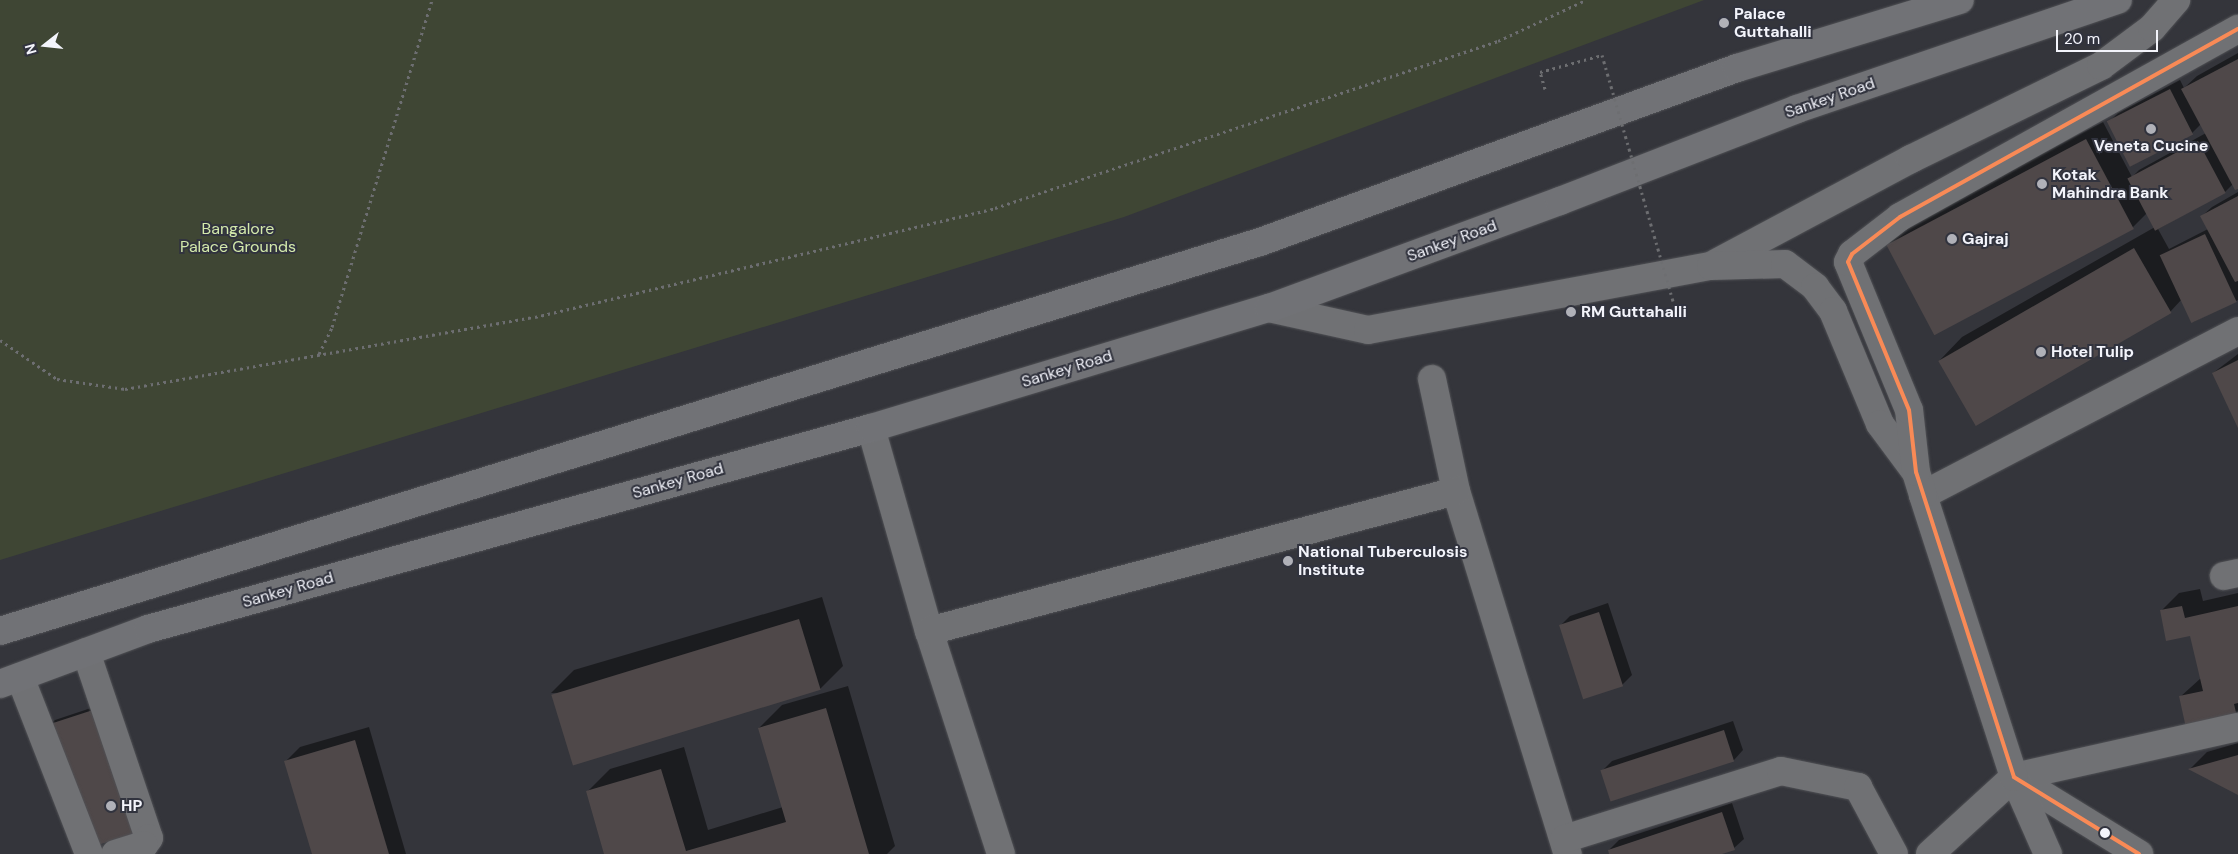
<!DOCTYPE html>
<style>
body{margin:0}
#map{position:relative;width:2238px;height:854px;overflow:hidden;background:#34353b;font-family:"DM Sans",sans-serif}
div>[style]{position:absolute}
.green>*{inset:0;background:#3f4634}
.shadow>*{inset:0;background:#0007}
.building>*{inset:0;background:#4f4849;transform-origin:0 0}
.path>*{height:3px;margin-top:-1.5px;transform-origin:0;background:repeating-linear-gradient(90deg,#6d6e71 0 2.5px,transparent 0 6.5px)}
.roads{filter:drop-shadow(0 0 1px #505155) drop-shadow(0 0 1px #505155)}
.minor>*{height:28px;margin:-14px;padding:0 14px;transform-origin:14px;border-radius:14px;background:#707174}
.major>*{height:28px;margin:-14px;padding:0 14px;transform-origin:14px;border-radius:14px;background:#717276}
.path-bridge>*{height:3px;margin-top:-1.5px;transform-origin:0;background:repeating-linear-gradient(90deg,#6d6e71 0 2.5px,transparent 0 6.5px)}
.bus-1>*{height:4px;margin:-2px;padding:0 2px;transform-origin:2px;border-radius:2px;background:#f98a56}
.dots>*{width:14px;height:14px;translate:-50% -50%;box-sizing:border-box;border:2px solid #31333e;border-radius:50%}
span{translate:-50% -50%;white-space:nowrap;text-align:center;line-height:1.15;-webkit-text-stroke:4px #31333e;paint-order:stroke}
.poi-label{font-size:16px;color:#f3f4fb;font-weight:700}
.left{translate:0 -50%;text-align:left}
.street-label{font-size:16px;color:#f3f4fb}
.park-label{font-size:16px;color:#d3e9ab}
.north{position:absolute;left:20px;top:20px;width:50px;height:50px;-webkit-text-stroke:4px #31333e;paint-order:stroke;rotate:254deg;font-size:14px;font-weight:700;line-height:20px;text-align:center;color:#f3f4fb}
.north::after{content:'';display:block;margin:auto;width:18px;height:22px;background:#f3f4fb;clip-path:polygon(50% 0,100% 100%,50% 72%,0 100%)}
.scale{position:absolute;left:2056px;top:30px;width:102px;height:22px;box-sizing:border-box;border:2px solid #f3f4fb;border-top:0;padding-left:6px;font-size:15px;line-height:18px;white-space:nowrap;color:#f3f4fb;-webkit-text-stroke:4px #31333e;paint-order:stroke}
</style>
<div id="map">
<div class="green">
<div style="clip-path:polygon(0 0,1704px 0,1124px 217px,0 560px)"></div>
</div>
<div class="shadow">
<div style="clip-path:polygon(2238px 53px,2238px 187px,2233px 184px,2225px 192px,2158px 229px,2169px 249px,2208px 229px,2202px 216px,2212px 207px,2238px 192px,2238px 300px,2193px 322px,2182px 299px,2170px 312px,1940px 360px,1962px 337px,2155px 227px,2147px 213px,2132px 228px,1886px 243px,1904px 225px,2103px 122px,2132px 177px,2139px 170px,2206px 133px,2201px 124px,2192px 133px,2132px 165px,2109px 122px,2118px 113px,2180px 80px,2184px 88px,2197px 76px)"></div>
<div style="clip-path:polygon(2238px 354px,2238px 425px,2213px 373px)"></div>
<div style="clip-path:polygon(2200px 589px,2203px 601px,2238px 593px,2238px 722px,2180px 697px,2201px 678px,2191px 634px,2161px 611px,2179px 593px)"></div>
<div style="clip-path:polygon(822px 597px,843px 666px,820px 689px,551px 693px,574px 670px)"></div>
<div style="clip-path:polygon(1608px 603px,1632px 675px,1622px 685px,1561px 625px,1570px 616px)"></div>
<div style="clip-path:polygon(848px 686px,895px 846px,887px 854px,606px 854px,587px 792px,610px 769px,684px 747px,708px 830px,783px 807px,759px 728px,782px 705px)"></div>
<div style="clip-path:polygon(100px 705px,140px 827px,50px 724px,55px 720px)"></div>
<div style="clip-path:polygon(1733px 721px,1743px 750px,1734px 760px,1602px 771px,1612px 761px)"></div>
<div style="clip-path:polygon(369px 727px,406px 854px,313px 854px,286px 761px,300px 747px)"></div>
<div style="clip-path:polygon(2238px 743px,2238px 794px,2190px 769px,2207px 752px)"></div>
<div style="clip-path:polygon(1732px 803px,1744px 839px,1734px 848px,1718px 854px,1611px 854px,1609px 850px,1619px 840px)"></div>
</div>
<div class="building">
<div style="clip-path:polygon(2238px 59px,2238px 189px,2235px 190px,2181px 89px)"></div>
<div style="left:2170px;top:89px;width:51px;height:71px;rotate:63deg"></div>
<div style="left:2086px;top:139px;width:102px;height:226px;rotate:62deg"></div>
<div style="left:2198px;top:141px;width:59px;height:80px;rotate:62deg"></div>
<div style="clip-path:polygon(2238px 196px,2238px 281px,2235px 282px,2200px 216px)"></div>
<div style="left:2205px;top:234px;width:75px;height:50px;rotate:65deg"></div>
<div style="left:2134px;top:248px;width:75px;height:226px;rotate:60deg"></div>
<div style="clip-path:polygon(2238px 360px,2238px 428px,2212px 373px)"></div>
<div style="clip-path:polygon(2182px 606px,2185px 618px,2238px 606px,2238px 703px,2234px 704px,2238px 721px,2186px 728px,2179px 696px,2203px 691px,2190px 636px,2166px 641px,2160px 610px)"></div>
<div style="left:1599px;top:612px;width:78px;height:42px;rotate:72deg"></div>
<div style="left:799px;top:619px;width:74px;height:259px;rotate:73deg"></div>
<div style="clip-path:polygon(826px 708px,869px 854px,604px 854px,586px 791px,661px 769px,686px 851px,786px 822px,758px 728px)"></div>
<div style="left:96px;top:709px;width:130px;height:50px;rotate:72deg"></div>
<div style="left:1724px;top:730px;width:33px;height:130px;rotate:72deg"></div>
<div style="clip-path:polygon(355px 740px,389px 854px,312px 854px,284px 761px)"></div>
<div style="clip-path:polygon(2238px 755px,2238px 795px,2188px 769px)"></div>
<div style="clip-path:polygon(1722px 812px,1735px 850px,1722px 854px,1609px 854px,1608px 850px)"></div>
</div>
<div class="path">
<div style="left:1545px;top:89px;width:18px;rotate:-106deg"></div>
<div style="left:1540px;top:72px;width:64px;rotate:-15.3deg"></div>
<div style="left:0;top:340px;width:69px;rotate:34.4deg"></div>
<div style="left:57px;top:379px;width:69px;rotate:8.4deg"></div>
<div style="left:125px;top:389px;width:416px;rotate:-10deg"></div>
<div style="left:535px;top:317px;width:473px;rotate:-13.3deg"></div>
<div style="left:995px;top:208px;width:530px;rotate:-18.37deg"></div>
<div style="left:1498px;top:41px;width:97px;rotate:-25deg"></div>
<div style="left:319px;top:354px;width:30px;rotate:-64deg"></div>
<div style="left:332px;top:327px;width:342px;rotate:-73deg"></div>
</div>
<div class="roads">
<div class="minor">
<div style="left:1716px;top:263px;width:221px;rotate:-28.1deg"></div>
<div style="left:1911px;top:159px;width:212px;rotate:-26.1deg"></div>
<div style="left:2101px;top:66px;width:64px;rotate:-36.7deg"></div>
<div style="left:2152px;top:28px;width:37px;rotate:-49deg"></div>
<div style="left:1269px;top:308px;width:101px;rotate:12.5deg"></div>
<div style="left:1368px;top:330px;width:349px;rotate:-10.6deg"></div>
<div style="left:1711px;top:266px;width:74px;rotate:-1.5deg"></div>
<div style="left:1785px;top:264px;width:38px;rotate:37deg"></div>
<div style="left:1815px;top:287px;width:30px;rotate:53deg"></div>
<div style="left:1833px;top:311px;width:122px;rotate:67.4deg"></div>
<div style="left:1880px;top:424px;width:59px;rotate:53.3deg"></div>
<div style="left:1432px;top:379px;width:115px;rotate:77.9deg"></div>
<div style="left:1456px;top:491px;width:380px;rotate:72.9deg"></div>
<div style="left:871px;top:428px;width:211px;rotate:74.1deg"></div>
<div style="left:929px;top:631px;width:234px;rotate:72.1deg"></div>
<div style="left:1923px;top:495px;width:355px;rotate:-27.5deg"></div>
<div style="left:2224px;top:576px;width:14px;rotate:-12deg"></div>
<div style="left:929px;top:631px;width:545px;rotate:-14.88deg"></div>
<div style="left:86px;top:652px;width:196px;rotate:71.3deg"></div>
<div style="left:149px;top:838px;width:9px;rotate:126deg"></div>
<div style="left:144px;top:845px;width:30px;rotate:163deg"></div>
<div style="left:20px;top:677px;width:190px;rotate:68.7deg"></div>
<div style="left:2014px;top:777px;width:147px;rotate:31.6deg"></div>
<div style="left:1564px;top:839px;width:227px;rotate:-17.4deg"></div>
<div style="left:1781px;top:771px;width:79px;rotate:11.7deg"></div>
<div style="left:1858px;top:787px;width:76px;rotate:61.8deg"></div>
<div style="left:1930px;top:854px;width:114px;rotate:-42.5deg"></div>
<div style="left:2014px;top:777px;width:230px;rotate:-12.6deg"></div>
<div style="left:2048px;top:854px;width:84px;rotate:-113.8deg"></div>
<div style="left:2014px;top:777px;width:296px;rotate:-107.9deg"></div>
<div style="left:1923px;top:495px;width:24px;rotate:-107deg"></div>
<div style="left:1916px;top:472px;width:62px;rotate:-96.4deg"></div>
<div style="left:1909px;top:410px;width:160px;rotate:-112.4deg"></div>
<div style="left:1848px;top:262px;width:9px;rotate:-63deg"></div>
<div style="left:1852px;top:254px;width:61px;rotate:-37.6deg"></div>
<div style="left:1900px;top:217px;width:387px;rotate:-29.1deg"></div>
</div>
<div class="major">
<div style="left:0;top:631px;width:1319px;rotate:-17.16deg"></div>
<div style="left:1260px;top:242px;width:508px;rotate:-20.04deg"></div>
<div style="left:1737px;top:68px;width:233px;rotate:-17deg"></div>
<div style="left:0;top:684px;width:158px;rotate:-20.4deg"></div>
<div style="left:148px;top:629px;width:750px;rotate:-15.54deg"></div>
<div style="left:871px;top:428px;width:416px;rotate:-16.8deg"></div>
<div style="left:1269px;top:308px;width:310px;rotate:-20.2deg"></div>
<div style="left:1560px;top:201px;width:254px;rotate:-21.2deg"></div>
<div style="left:1797px;top:109px;width:339px;rotate:-18.8deg"></div>
</div>
</div>
<div class="path-bridge">
<div style="left:1602px;top:55px;width:263px;rotate:73.9deg"></div>
</div>
<div class="bus-1">
<div style="left:2139px;top:854px;width:147px;rotate:-148.4deg"></div>
<div style="left:2014px;top:777px;width:320px;rotate:-107.8deg"></div>
<div style="left:1916px;top:472px;width:62px;rotate:-96.4deg"></div>
<div style="left:1909px;top:410px;width:160px;rotate:-112.4deg"></div>
<div style="left:1848px;top:262px;width:9px;rotate:-63deg"></div>
<div style="left:1852px;top:254px;width:61px;rotate:-37.6deg"></div>
<div style="left:1900px;top:217px;width:387px;rotate:-29.1deg"></div>
</div>
<div class="dots">
<div style="left:1724px;top:23px;background:#b0b1b8"></div>
<div style="left:2151px;top:129px;background:#b0b1b8"></div>
<div style="left:2042px;top:184px;background:#b0b1b8"></div>
<div style="left:1952px;top:239px;background:#b0b1b8"></div>
<div style="left:1571px;top:312px;background:#b0b1b8"></div>
<div style="left:2041px;top:352px;background:#b0b1b8"></div>
<div style="left:1288px;top:561px;background:#b0b1b8"></div>
<div style="left:111px;top:806px;background:#b0b1b8"></div>
<div style="left:2105px;top:833px;background:#f3f4fb"></div>
</div>
<div class="poi-label">
<span class="left" style="left:1734px;top:23px">Palace<br>Guttahalli</span>
<span style="left:2151px;top:146px">Veneta Cucine</span>
<span class="left" style="left:2052px;top:184px">Kotak<br>Mahindra Bank</span>
<span class="left" style="left:1962px;top:239px">Gajraj</span>
<span class="left" style="left:1581px;top:312px">RM Guttahalli</span>
<span class="left" style="left:2051px;top:352px">Hotel Tulip</span>
<span class="left" style="left:1298px;top:561px">National Tuberculosis<br>Institute</span>
<span class="left" style="left:121px;top:806px">HP</span>
</div>
<div class="street-label">
<span style="left:1830px;top:98px;rotate:-19deg">Sankey Road</span>
<span style="left:1452px;top:241px;rotate:-20deg">Sankey Road</span>
<span style="left:1067px;top:369px;rotate:-17deg">Sankey Road</span>
<span style="left:678px;top:481px;rotate:-16deg">Sankey Road</span>
<span style="left:288px;top:590px;rotate:-16deg">Sankey Road</span>
</div>
<div class="park-label">
<span style="left:238px;top:238px">Bangalore<br>Palace Grounds</span>
</div>
<div class="north">N</div>
<div class="scale">20 m</div>
</div>
